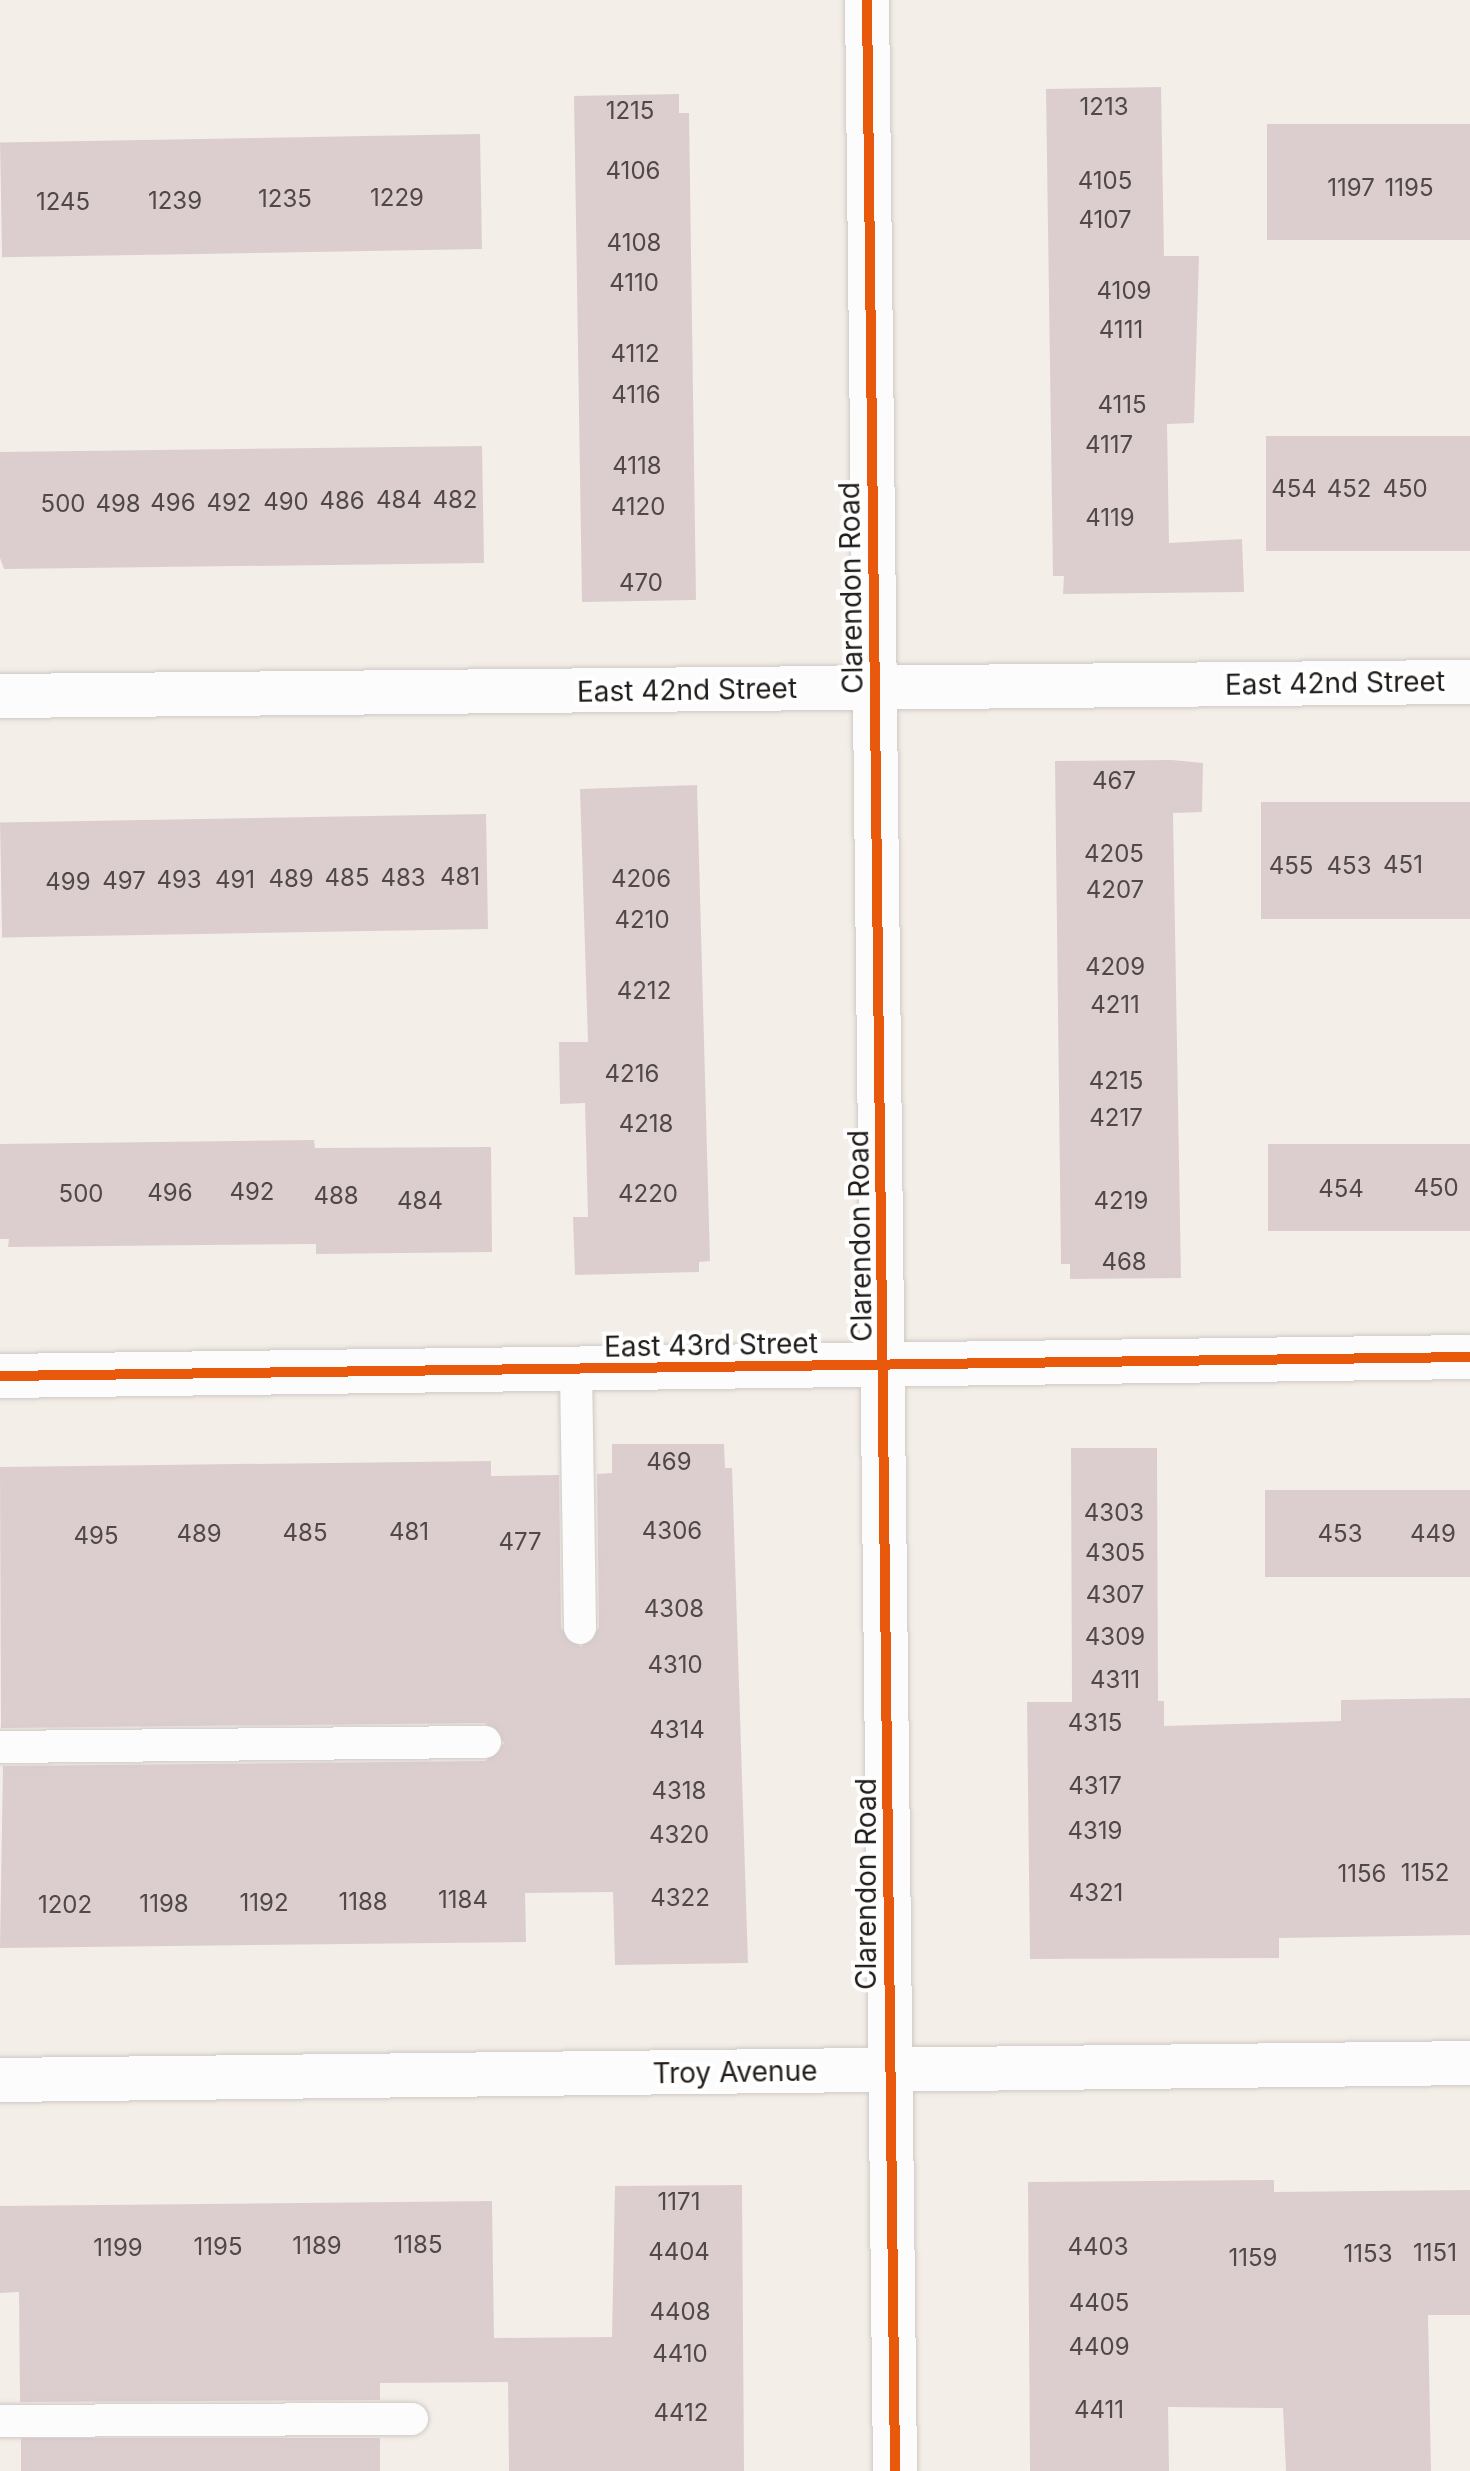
<!DOCTYPE html>
<style>
body{margin:0}
#map{position:relative;width:1470px;height:2471px;overflow:hidden;background:#f4eee8;font-family:Inter,sans-serif}
div>[style]{position:absolute}
.building>*{inset:0;background:#dccecf;transform-origin:0 0}
.roads{filter:drop-shadow(0 0 2px #cec9c5) drop-shadow(0 0 2px #cec9c5)}
.service>*{height:32px;margin:-16px;padding:0 16px;transform-origin:16px;border-radius:16px;background:#fdfcfc}
.minor>*{height:44px;margin:-22px;padding:0 22px;transform-origin:22px;border-radius:22px;background:#fdfcfc}
.cycleway>*{height:10px;margin:-5px;padding:0 5px;transform-origin:5px;border-radius:5px;background:#e8590c}
span{translate:-50% -50%;white-space:nowrap;text-align:center;line-height:1.15;-webkit-text-stroke:8px #fff;paint-order:stroke}
.number-label{font-size:24px;color:#504947}
.number-label span{-webkit-text-stroke-width:0}
.street-label{font-size:28px;color:#211d1a}
</style>
<div id="map">
<div class="building">
<div style="clip-path:polygon(1161px 87px,1164px 256px,1199px 256px,1194px 423px,1167px 424px,1169px 543px,1242px 539px,1244px 592px,1063px 594px,1064px 576px,1053px 576px,1046px 89px)"></div>
<div style="clip-path:polygon(679px 94px,679px 113px,689px 113px,696px 600px,582px 602px,574px 96px)"></div>
<div style="left:1470px;top:124px;width:116px;height:203px;rotate:90deg"></div>
<div style="left:480px;top:134px;width:115px;height:480px;rotate:89deg"></div>
<div style="left:1470px;top:436px;width:115px;height:204px;rotate:90deg"></div>
<div style="clip-path:polygon(482px 446px,484px 563px,4px 569px,0 558px,0 452px)"></div>
<div style="clip-path:polygon(1172px 760px,1203px 763px,1202px 812px,1173px 813px,1181px 1278px,1070px 1279px,1070px 1264px,1061px 1264px,1055px 761px)"></div>
<div style="clip-path:polygon(697px 785px,710px 1261px,699px 1262px,699px 1272px,575px 1275px,573px 1217px,588px 1217px,585px 1103px,560px 1104px,559px 1042px,588px 1042px,580px 789px)"></div>
<div style="left:1470px;top:802px;width:117px;height:209px;rotate:90deg"></div>
<div style="left:486px;top:814px;width:115px;height:486px;rotate:89deg"></div>
<div style="clip-path:polygon(314px 1140px,315px 1148px,491px 1147px,492px 1252px,316px 1254px,316px 1244px,8px 1247px,9px 1239px,0 1239px,0 1144px)"></div>
<div style="left:1470px;top:1144px;width:87px;height:202px;rotate:90deg"></div>
<div style="clip-path:polygon(612px 1444px,724px 1444px,725px 1468px,732px 1468px,748px 1963px,615px 1965px,613px 1892px,525px 1893px,526px 1942px,0 1948px,3px 1766px,485px 1761px,504px 1743px,485px 1723px,1px 1728px,0 1467px,491px 1461px,491px 1476px,559px 1475px,561px 1628px,581px 1647px,599px 1628px,597px 1474px,612px 1473px)"></div>
<div style="clip-path:polygon(1071px 1448px,1157px 1448px,1158px 1701px,1164px 1701px,1164px 1726px,1341px 1721px,1341px 1700px,1470px 1698px,1470px 1935px,1279px 1938px,1279px 1958px,1030px 1959px,1027px 1702px,1072px 1702px)"></div>
<div style="left:1470px;top:1490px;width:87px;height:205px;rotate:90deg"></div>
<div style="clip-path:polygon(1274px 2180px,1274px 2192px,1470px 2190px,1470px 2315px,1428px 2315px,1431px 2471px,1286px 2471px,1283px 2408px,1168px 2407px,1169px 2471px,1030px 2471px,1028px 2182px)"></div>
<div style="clip-path:polygon(742px 2185px,744px 2471px,509px 2471px,508px 2382px,380px 2383px,380px 2400px,20px 2402px,19px 2292px,0 2293px,0 2206px,492px 2201px,494px 2338px,612px 2337px,615px 2186px)"></div>
<div style="left:380px;top:2438px;width:33px;height:359px;rotate:90deg"></div>
</div>
<div class="roads">
<div class="service">
<div style="left:576px;top:1371px;width:257px;rotate:89.1deg"></div>
<div style="left:0;top:1747px;width:485px;rotate:-0.6deg"></div>
<div style="left:0;top:2421px;width:412px;rotate:-0.3deg"></div>
</div>
<div class="minor">
<div style="left:867px;top:0;width:2471px;rotate:89.35deg"></div>
<div style="left:0;top:696px;width:1470px;rotate:-0.55deg"></div>
<div style="left:0;top:1376px;width:1470px;rotate:-0.74deg"></div>
<div style="left:0;top:2080px;width:1470px;rotate:-0.66deg"></div>
</div>
</div>
<div class="cycleway">
<div style="left:867px;top:0;width:2471px;rotate:89.35deg"></div>
<div style="left:0;top:1376px;width:1470px;rotate:-0.74deg"></div>
</div>
<div class="number-label">
<span style="left:1104px;top:107px">1213</span>
<span style="left:630px;top:111px">1215</span>
<span style="left:633px;top:171px">4106</span>
<span style="left:1105px;top:181px">4105</span>
<span style="left:1351px;top:188px">1197</span>
<span style="left:1409px;top:188px">1195</span>
<span style="left:397px;top:198px">1229</span>
<span style="left:285px;top:199px">1235</span>
<span style="left:175px;top:201px">1239</span>
<span style="left:63px;top:202px">1245</span>
<span style="left:1105px;top:220px">4107</span>
<span style="left:634px;top:243px">4108</span>
<span style="left:634px;top:283px">4110</span>
<span style="left:1124px;top:291px">4109</span>
<span style="left:1121px;top:330px">4111</span>
<span style="left:635px;top:354px">4112</span>
<span style="left:636px;top:395px">4116</span>
<span style="left:1122px;top:405px">4115</span>
<span style="left:1109px;top:445px">4117</span>
<span style="left:637px;top:466px">4118</span>
<span style="left:1294px;top:489px">454</span>
<span style="left:1349px;top:489px">452</span>
<span style="left:1405px;top:489px">450</span>
<span style="left:399px;top:500px">484</span>
<span style="left:455px;top:500px">482</span>
<span style="left:342px;top:501px">486</span>
<span style="left:286px;top:502px">490</span>
<span style="left:173px;top:503px">496</span>
<span style="left:229px;top:503px">492</span>
<span style="left:63px;top:504px">500</span>
<span style="left:118px;top:504px">498</span>
<span style="left:638px;top:507px">4120</span>
<span style="left:1110px;top:518px">4119</span>
<span style="left:641px;top:583px">470</span>
<span style="left:1114px;top:781px">467</span>
<span style="left:1114px;top:854px">4205</span>
<span style="left:1403px;top:865px">451</span>
<span style="left:1291px;top:866px">455</span>
<span style="left:1349px;top:866px">453</span>
<span style="left:460px;top:877px">481</span>
<span style="left:347px;top:878px">485</span>
<span style="left:403px;top:878px">483</span>
<span style="left:291px;top:879px">489</span>
<span style="left:641px;top:879px">4206</span>
<span style="left:179px;top:880px">493</span>
<span style="left:235px;top:880px">491</span>
<span style="left:124px;top:881px">497</span>
<span style="left:68px;top:882px">499</span>
<span style="left:1115px;top:890px">4207</span>
<span style="left:642px;top:920px">4210</span>
<span style="left:1115px;top:967px">4209</span>
<span style="left:644px;top:991px">4212</span>
<span style="left:1115px;top:1005px">4211</span>
<span style="left:632px;top:1074px">4216</span>
<span style="left:1116px;top:1081px">4215</span>
<span style="left:1116px;top:1118px">4217</span>
<span style="left:646px;top:1124px">4218</span>
<span style="left:1436px;top:1188px">450</span>
<span style="left:1341px;top:1189px">454</span>
<span style="left:252px;top:1192px">492</span>
<span style="left:170px;top:1193px">496</span>
<span style="left:81px;top:1194px">500</span>
<span style="left:648px;top:1194px">4220</span>
<span style="left:336px;top:1196px">488</span>
<span style="left:420px;top:1201px">484</span>
<span style="left:1121px;top:1201px">4219</span>
<span style="left:1124px;top:1262px">468</span>
<span style="left:669px;top:1462px">469</span>
<span style="left:1114px;top:1513px">4303</span>
<span style="left:672px;top:1531px">4306</span>
<span style="left:409px;top:1532px">481</span>
<span style="left:305px;top:1533px">485</span>
<span style="left:199px;top:1534px">489</span>
<span style="left:1340px;top:1534px">453</span>
<span style="left:1433px;top:1534px">449</span>
<span style="left:96px;top:1536px">495</span>
<span style="left:520px;top:1542px">477</span>
<span style="left:1115px;top:1553px">4305</span>
<span style="left:1115px;top:1595px">4307</span>
<span style="left:674px;top:1609px">4308</span>
<span style="left:1115px;top:1637px">4309</span>
<span style="left:675px;top:1665px">4310</span>
<span style="left:1115px;top:1680px">4311</span>
<span style="left:1095px;top:1723px">4315</span>
<span style="left:677px;top:1730px">4314</span>
<span style="left:1095px;top:1786px">4317</span>
<span style="left:679px;top:1791px">4318</span>
<span style="left:1095px;top:1831px">4319</span>
<span style="left:679px;top:1835px">4320</span>
<span style="left:1425px;top:1873px">1152</span>
<span style="left:1362px;top:1874px">1156</span>
<span style="left:1096px;top:1893px">4321</span>
<span style="left:680px;top:1898px">4322</span>
<span style="left:463px;top:1900px">1184</span>
<span style="left:363px;top:1902px">1188</span>
<span style="left:264px;top:1903px">1192</span>
<span style="left:164px;top:1904px">1198</span>
<span style="left:65px;top:1905px">1202</span>
<span style="left:679px;top:2202px">1171</span>
<span style="left:418px;top:2245px">1185</span>
<span style="left:317px;top:2246px">1189</span>
<span style="left:218px;top:2247px">1195</span>
<span style="left:1098px;top:2247px">4403</span>
<span style="left:118px;top:2248px">1199</span>
<span style="left:679px;top:2252px">4404</span>
<span style="left:1435px;top:2253px">1151</span>
<span style="left:1368px;top:2254px">1153</span>
<span style="left:1253px;top:2258px">1159</span>
<span style="left:1099px;top:2303px">4405</span>
<span style="left:680px;top:2312px">4408</span>
<span style="left:1099px;top:2347px">4409</span>
<span style="left:680px;top:2354px">4410</span>
<span style="left:1099px;top:2410px">4411</span>
<span style="left:681px;top:2413px">4412</span>
</div>
<div class="street-label">
<span style="left:851px;top:588px;rotate:-91deg">Clarendon Road</span>
<span style="left:1335px;top:683px;rotate:-1deg">East 42nd Street</span>
<span style="left:687px;top:690px;rotate:-1deg">East 42nd Street</span>
<span style="left:860px;top:1236px;rotate:-91deg">Clarendon Road</span>
<span style="left:711px;top:1345px;rotate:-1deg">East 43rd Street</span>
<span style="left:866px;top:1884px;rotate:-90deg">Clarendon Road</span>
<span style="left:735px;top:2072px;rotate:-1deg">Troy Avenue</span>
</div>
</div>
